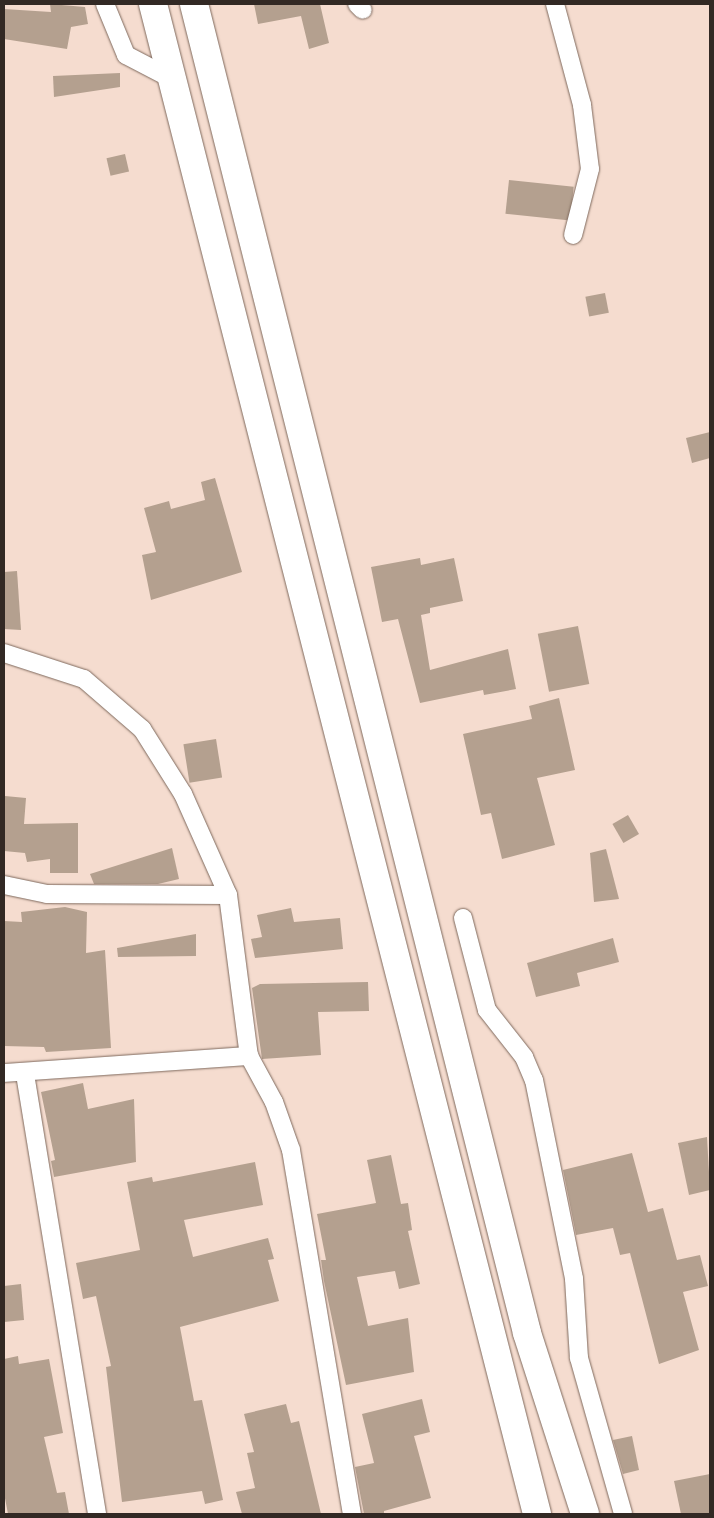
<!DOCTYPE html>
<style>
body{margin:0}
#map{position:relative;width:714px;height:1518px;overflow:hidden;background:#f5dccf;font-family:"Roboto Serif",serif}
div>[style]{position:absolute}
.building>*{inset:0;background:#b4a08f;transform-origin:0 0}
.roads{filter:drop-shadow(0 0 1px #7e695d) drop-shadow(0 0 1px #7e695d)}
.street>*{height:18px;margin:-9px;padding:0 9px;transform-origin:9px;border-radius:9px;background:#fff}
.highway>*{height:28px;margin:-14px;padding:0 14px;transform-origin:14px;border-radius:14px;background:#fff}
span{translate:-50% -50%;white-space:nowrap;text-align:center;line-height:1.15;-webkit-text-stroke:5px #f5dccf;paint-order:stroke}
.frame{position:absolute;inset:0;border:5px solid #322924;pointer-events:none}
</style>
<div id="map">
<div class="building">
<div style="clip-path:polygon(50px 4px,85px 7px,88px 24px,71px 27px,67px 49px,4px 39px,4px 9px,51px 12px)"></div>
<div style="clip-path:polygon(254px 4px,320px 4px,329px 43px,309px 49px,301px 16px,258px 24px)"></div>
<div style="clip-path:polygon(120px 73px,120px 87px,54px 97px,53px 76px)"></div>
<div style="left:125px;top:154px;width:18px;height:19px;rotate:77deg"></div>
<div style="left:509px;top:180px;width:65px;height:34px;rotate:6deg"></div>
<div style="left:605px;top:293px;width:20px;height:20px;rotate:79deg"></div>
<div style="clip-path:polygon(710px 432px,710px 458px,692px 463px,686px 438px)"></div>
<div style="clip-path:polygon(215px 478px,242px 572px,151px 600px,142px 555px,156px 552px,144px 508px,169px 501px,171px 509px,205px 500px,201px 482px)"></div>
<div style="clip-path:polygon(420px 558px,421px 565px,454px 558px,463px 601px,430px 608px,430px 613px,421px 615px,430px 670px,508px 649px,516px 689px,484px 695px,483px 690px,420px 703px,398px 619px,382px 622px,371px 567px)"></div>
<div style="clip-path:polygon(17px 571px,21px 630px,4px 629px,4px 572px)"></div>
<div style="left:578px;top:626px;width:59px;height:41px;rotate:79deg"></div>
<div style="clip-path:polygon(559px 698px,575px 770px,537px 778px,555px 845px,502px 859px,491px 813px,481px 815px,463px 734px,532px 719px,529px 706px)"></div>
<div style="left:216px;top:739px;width:39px;height:33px;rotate:81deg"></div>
<div style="clip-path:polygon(5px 796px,26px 798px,24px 824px,78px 823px,78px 873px,50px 873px,50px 859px,27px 862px,25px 853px,4px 851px)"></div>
<div style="left:628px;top:815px;width:22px;height:18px;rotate:60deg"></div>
<div style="clip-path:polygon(172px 848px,179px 879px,158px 884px,94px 884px,90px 874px)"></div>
<div style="clip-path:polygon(606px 849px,619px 899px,594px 902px,590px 853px)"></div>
<div style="clip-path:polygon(65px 907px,87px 912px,86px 953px,105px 950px,111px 1048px,46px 1052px,44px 1047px,4px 1046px,4px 921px,22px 922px,21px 912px)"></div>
<div style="clip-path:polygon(291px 908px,294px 922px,340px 918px,343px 949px,255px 958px,251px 939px,262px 937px,257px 915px)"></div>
<div style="clip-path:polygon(196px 934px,196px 956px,118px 957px,117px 948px)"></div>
<div style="clip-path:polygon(613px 938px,619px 962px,577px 973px,580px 986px,536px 997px,527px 963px)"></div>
<div style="clip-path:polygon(368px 982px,369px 1011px,318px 1012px,321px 1055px,262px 1059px,252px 988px,260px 984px)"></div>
<div style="clip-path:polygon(83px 1083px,88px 1109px,134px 1099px,136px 1162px,54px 1177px,51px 1161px,55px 1160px,41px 1092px)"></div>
<div style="clip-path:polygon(707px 1137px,710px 1190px,689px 1195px,678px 1143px)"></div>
<div style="clip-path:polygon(632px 1153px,648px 1212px,663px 1208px,677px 1260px,700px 1255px,708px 1286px,683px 1292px,699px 1350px,659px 1364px,630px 1253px,620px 1255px,613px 1228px,576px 1235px,563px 1170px)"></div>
<div style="clip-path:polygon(391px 1155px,401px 1204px,408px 1203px,412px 1230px,408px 1231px,420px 1284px,399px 1289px,395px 1271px,357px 1277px,368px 1326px,408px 1318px,414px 1372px,346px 1385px,324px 1281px,321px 1260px,326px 1260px,317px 1214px,376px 1203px,367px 1160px)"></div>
<div style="clip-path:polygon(255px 1162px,263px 1205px,184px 1220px,193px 1257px,268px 1238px,274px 1259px,268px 1260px,279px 1301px,180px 1327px,194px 1401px,202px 1400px,223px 1500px,205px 1504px,202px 1491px,122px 1502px,106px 1367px,111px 1366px,96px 1296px,83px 1299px,76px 1263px,140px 1250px,127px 1182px,152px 1177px,153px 1182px)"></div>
<div style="clip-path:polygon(21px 1284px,24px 1320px,4px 1322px,4px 1286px)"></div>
<div style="clip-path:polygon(18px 1356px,19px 1364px,49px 1359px,63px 1433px,44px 1437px,57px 1493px,65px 1492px,69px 1514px,8px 1514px,4px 1493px,4px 1359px)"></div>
<div style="clip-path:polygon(422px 1399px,430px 1432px,414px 1436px,431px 1498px,384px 1511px,384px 1514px,364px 1514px,355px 1467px,374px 1463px,362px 1414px)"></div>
<div style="clip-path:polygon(286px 1404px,291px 1423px,299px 1421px,321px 1514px,242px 1514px,236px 1492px,255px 1488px,247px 1453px,254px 1452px,244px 1414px)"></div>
<div style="clip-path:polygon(632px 1436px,639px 1470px,623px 1474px,613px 1440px)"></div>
<div style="clip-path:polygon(710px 1474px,710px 1514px,681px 1514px,674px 1481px)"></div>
</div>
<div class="roads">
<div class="street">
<div style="left:105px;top:4px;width:55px;rotate:67.6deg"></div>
<div style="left:126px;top:55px;width:52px;rotate:27.6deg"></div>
<div style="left:357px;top:4px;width:8px;rotate:45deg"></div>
<div style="left:555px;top:4px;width:105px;rotate:75deg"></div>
<div style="left:582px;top:105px;width:64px;rotate:82.9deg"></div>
<div style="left:590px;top:169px;width:68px;rotate:104.4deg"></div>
<div style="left:4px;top:653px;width:84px;rotate:18deg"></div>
<div style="left:84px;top:679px;width:77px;rotate:40.8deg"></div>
<div style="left:142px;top:729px;width:77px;rotate:57.8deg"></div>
<div style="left:183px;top:794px;width:111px;rotate:66deg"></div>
<div style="left:228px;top:895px;width:162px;rotate:82.6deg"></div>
<div style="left:249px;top:1056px;width:52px;rotate:61.5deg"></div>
<div style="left:274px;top:1102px;width:51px;rotate:70.5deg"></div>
<div style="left:291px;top:1150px;width:369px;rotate:80.5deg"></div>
<div style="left:4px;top:885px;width:44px;rotate:11.8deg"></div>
<div style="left:47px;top:894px;width:181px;rotate:0.3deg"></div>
<div style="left:463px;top:918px;width:95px;rotate:75.4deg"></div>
<div style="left:487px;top:1010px;width:60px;rotate:51.8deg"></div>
<div style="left:524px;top:1057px;width:25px;rotate:67deg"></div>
<div style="left:534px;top:1080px;width:203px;rotate:78.6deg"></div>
<div style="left:574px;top:1279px;width:79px;rotate:86.4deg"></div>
<div style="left:579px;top:1358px;width:162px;rotate:74.2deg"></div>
<div style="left:4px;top:1073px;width:246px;rotate:-4deg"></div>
<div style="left:25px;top:1074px;width:446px;rotate:80.7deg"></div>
</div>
<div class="highway">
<div style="left:153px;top:4px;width:1558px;rotate:75.73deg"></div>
<div style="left:194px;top:4px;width:1370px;rotate:75.93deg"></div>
<div style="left:527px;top:1333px;width:190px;rotate:72.2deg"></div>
</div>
</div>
<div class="frame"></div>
</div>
